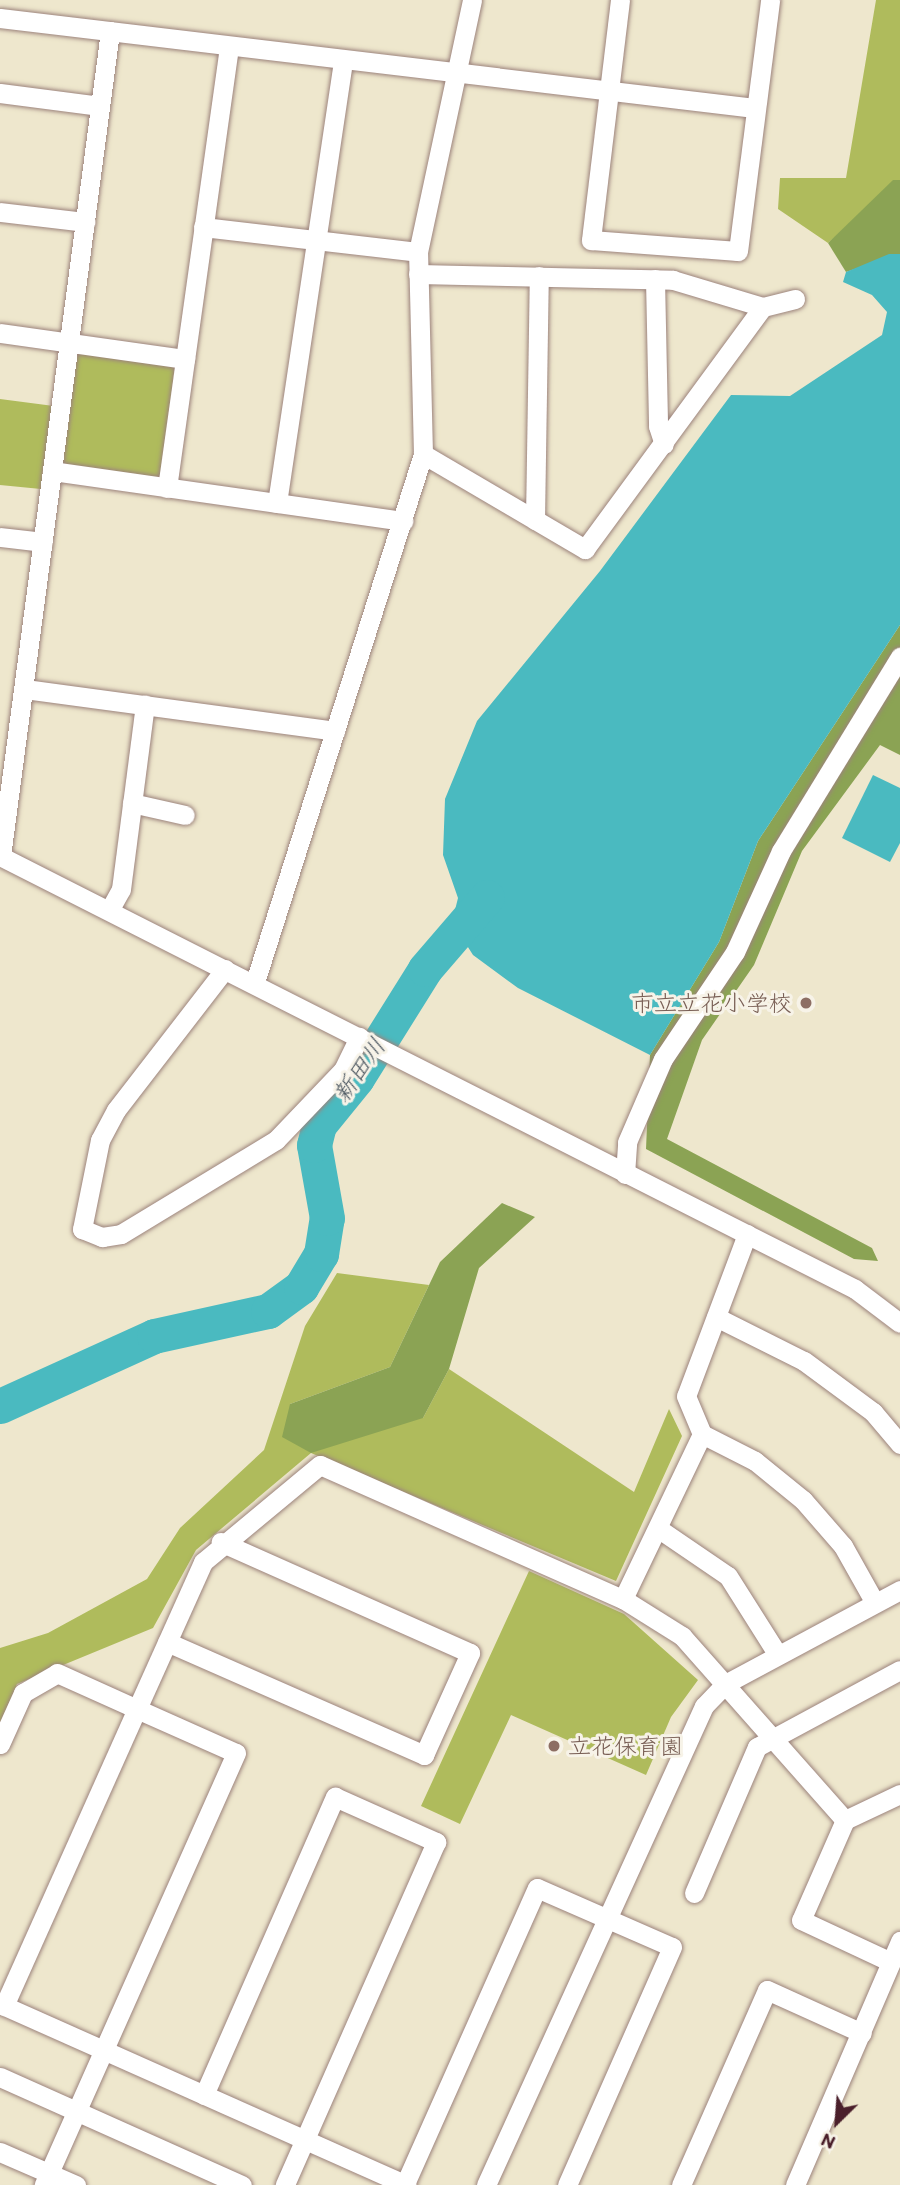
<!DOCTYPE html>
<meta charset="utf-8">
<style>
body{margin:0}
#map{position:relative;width:900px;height:2185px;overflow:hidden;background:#eee7cd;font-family:Itim,"Klee One",sans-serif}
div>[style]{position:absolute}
.green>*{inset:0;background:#afbb5c}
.forest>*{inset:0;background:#8ba354}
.water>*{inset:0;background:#4abac0}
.river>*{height:35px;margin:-17.5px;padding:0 17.5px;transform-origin:17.5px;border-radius:17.5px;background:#4abac0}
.roads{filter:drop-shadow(0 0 2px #9c837c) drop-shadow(0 0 2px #9c837c)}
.minor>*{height:19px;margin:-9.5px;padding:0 9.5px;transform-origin:9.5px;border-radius:9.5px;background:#fff}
.dots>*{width:19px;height:19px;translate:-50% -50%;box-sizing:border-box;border:4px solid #f7f3e8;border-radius:50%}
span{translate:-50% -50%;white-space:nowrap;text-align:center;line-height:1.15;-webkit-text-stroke:6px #f7f3e8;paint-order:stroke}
.education-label{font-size:23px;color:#785e54}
.right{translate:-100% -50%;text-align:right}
.left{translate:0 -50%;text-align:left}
.water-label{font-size:24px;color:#4a555f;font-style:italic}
.north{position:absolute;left:802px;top:2087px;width:70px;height:70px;-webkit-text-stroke:5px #f7f3e8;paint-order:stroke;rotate:205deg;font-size:19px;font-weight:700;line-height:28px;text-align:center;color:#4a1f2b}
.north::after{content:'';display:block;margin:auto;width:24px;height:32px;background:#4a1f2b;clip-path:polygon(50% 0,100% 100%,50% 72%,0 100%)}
</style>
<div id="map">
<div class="green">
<div style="clip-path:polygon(876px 0,900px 0,900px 180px,828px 243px,778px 209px,780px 178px,846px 178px)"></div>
<div style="clip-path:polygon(78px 352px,175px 364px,161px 481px,45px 466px,41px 489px,0 485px,0 399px,69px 408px)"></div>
<div style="clip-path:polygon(337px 1273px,429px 1285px,390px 1367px,290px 1404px,423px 1418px,449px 1369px,634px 1492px,669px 1409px,682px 1436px,616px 1581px,311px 1453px,196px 1550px,153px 1628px,17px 1684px,0 1724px,0 1648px,48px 1633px,147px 1579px,180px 1528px,264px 1450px,305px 1326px)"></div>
<div style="clip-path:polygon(529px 1571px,624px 1614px,698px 1680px,671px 1717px,646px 1775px,511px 1715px,460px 1824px,421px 1806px)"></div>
</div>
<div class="forest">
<div style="clip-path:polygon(893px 180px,900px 180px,900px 254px,846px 272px,828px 243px)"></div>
<div style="clip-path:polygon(900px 625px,900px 755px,880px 745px,802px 851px,754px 965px,702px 1040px,667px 1139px,872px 1248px,878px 1261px,854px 1259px,646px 1149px,650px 1055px,719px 942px,758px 841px)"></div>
<div style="clip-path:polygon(502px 1203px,535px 1217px,479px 1268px,449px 1369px,423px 1418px,311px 1453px,282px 1437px,290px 1404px,390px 1367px,440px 1262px)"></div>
</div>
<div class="water">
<div style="clip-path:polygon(889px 254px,900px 254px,900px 625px,758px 841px,719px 942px,650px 1055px,518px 988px,473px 955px,452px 922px,458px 898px,443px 855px,445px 799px,477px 721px,600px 571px,731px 395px,790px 396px,882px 335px,887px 312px,872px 295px,843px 282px,846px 272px)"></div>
<div style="clip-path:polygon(873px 775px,900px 788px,900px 843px,890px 862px,842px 838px)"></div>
</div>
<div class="river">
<div style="left:0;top:1406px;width:169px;rotate:-24.4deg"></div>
<div style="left:154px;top:1336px;width:117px;rotate:-12.4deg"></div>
<div style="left:268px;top:1311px;width:41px;rotate:-36deg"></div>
<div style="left:301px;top:1287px;width:39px;rotate:-59deg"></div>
<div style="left:321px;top:1254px;width:36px;rotate:-81deg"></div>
<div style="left:327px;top:1218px;width:74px;rotate:-100.1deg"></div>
<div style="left:314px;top:1145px;width:21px;rotate:-76deg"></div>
<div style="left:319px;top:1125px;width:60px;rotate:-51deg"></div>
<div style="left:357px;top:1078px;width:128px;rotate:-58deg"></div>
<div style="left:425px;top:969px;width:95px;rotate:-49.3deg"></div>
</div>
<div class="roads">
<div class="minor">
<div style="left:620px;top:0;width:242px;rotate:96.9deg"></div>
<div style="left:591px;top:240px;width:147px;rotate:4.3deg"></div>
<div style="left:738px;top:251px;width:253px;rotate:-82.7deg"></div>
<div style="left:0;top:18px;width:760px;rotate:6.8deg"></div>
<div style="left:0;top:93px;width:101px;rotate:7.4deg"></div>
<div style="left:0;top:212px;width:86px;rotate:6.7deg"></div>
<div style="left:203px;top:227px;width:216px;rotate:6.6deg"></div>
<div style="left:418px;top:274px;width:255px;rotate:1.3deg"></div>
<div style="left:673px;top:280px;width:94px;rotate:16.7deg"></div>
<div style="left:655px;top:279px;width:147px;rotate:88.8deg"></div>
<div style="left:658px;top:426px;width:19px;rotate:72deg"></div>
<div style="left:0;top:333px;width:187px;rotate:8deg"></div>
<div style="left:423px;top:454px;width:188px;rotate:30.4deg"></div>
<div style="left:585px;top:549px;width:300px;rotate:-53.7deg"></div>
<div style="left:763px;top:307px;width:33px;rotate:-14deg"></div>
<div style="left:52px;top:471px;width:355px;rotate:8.1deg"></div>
<div style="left:167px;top:488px;width:446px;rotate:-82deg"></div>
<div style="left:277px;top:503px;width:448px;rotate:-81.5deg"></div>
<div style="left:535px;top:520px;width:244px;rotate:-89.1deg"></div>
<div style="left:0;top:537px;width:43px;rotate:6.6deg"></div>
<div style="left:25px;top:689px;width:313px;rotate:7.7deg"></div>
<div style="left:132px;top:803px;width:54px;rotate:12.8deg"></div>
<div style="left:0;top:856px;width:958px;rotate:26.86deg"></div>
<div style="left:855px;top:1289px;width:56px;rotate:37.1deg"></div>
<div style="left:1px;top:856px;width:832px;rotate:-82.47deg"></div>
<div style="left:110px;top:909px;width:23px;rotate:-61deg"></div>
<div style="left:121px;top:889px;width:186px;rotate:-82.6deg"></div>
<div style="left:225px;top:969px;width:178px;rotate:127.7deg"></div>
<div style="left:116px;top:1110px;width:34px;rotate:118deg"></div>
<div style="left:100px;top:1140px;width:91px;rotate:101.4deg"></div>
<div style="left:82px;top:1229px;width:22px;rotate:22deg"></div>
<div style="left:102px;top:1237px;width:19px;rotate:-9deg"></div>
<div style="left:121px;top:1234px;width:181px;rotate:-31.2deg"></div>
<div style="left:276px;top:1140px;width:97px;rotate:-46.3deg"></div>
<div style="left:343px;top:1070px;width:37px;rotate:-64deg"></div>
<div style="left:255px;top:982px;width:554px;rotate:-72.35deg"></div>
<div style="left:423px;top:454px;width:202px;rotate:-91.4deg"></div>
<div style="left:418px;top:252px;width:258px;rotate:-77.9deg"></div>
<div style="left:625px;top:1174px;width:32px;rotate:-86deg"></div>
<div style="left:627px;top:1142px;width:90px;rotate:-66.6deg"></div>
<div style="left:663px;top:1059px;width:129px;rotate:-56.1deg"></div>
<div style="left:735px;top:952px;width:111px;rotate:-65.5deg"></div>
<div style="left:781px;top:851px;width:228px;rotate:-58.5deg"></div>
<div style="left:747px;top:1234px;width:173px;rotate:110.6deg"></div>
<div style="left:686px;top:1396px;width:41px;rotate:67.2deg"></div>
<div style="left:702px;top:1434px;width:59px;rotate:27deg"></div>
<div style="left:755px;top:1461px;width:62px;rotate:39.1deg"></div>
<div style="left:803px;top:1500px;width:61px;rotate:49deg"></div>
<div style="left:843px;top:1546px;width:65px;rotate:60.7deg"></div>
<div style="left:716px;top:1317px;width:98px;rotate:26.6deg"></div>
<div style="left:804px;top:1361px;width:86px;rotate:36.5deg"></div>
<div style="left:873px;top:1412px;width:42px;rotate:49.8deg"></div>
<div style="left:659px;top:1529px;width:83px;rotate:34.3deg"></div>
<div style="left:728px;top:1576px;width:93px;rotate:57.7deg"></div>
<div style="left:623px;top:1599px;width:183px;rotate:-64.4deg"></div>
<div style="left:167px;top:1642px;width:281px;rotate:23.7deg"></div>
<div style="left:424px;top:1755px;width:112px;rotate:-65.7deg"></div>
<div style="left:470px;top:1653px;width:273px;rotate:-156deg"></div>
<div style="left:0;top:1744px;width:56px;rotate:-65.7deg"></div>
<div style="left:23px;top:1693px;width:39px;rotate:-30deg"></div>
<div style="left:57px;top:1673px;width:88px;rotate:24.2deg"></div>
<div style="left:137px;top:1709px;width:161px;rotate:-65.8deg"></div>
<div style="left:203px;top:1562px;width:152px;rotate:-39.7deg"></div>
<div style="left:320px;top:1465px;width:331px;rotate:23.9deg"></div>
<div style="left:623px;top:1599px;width:70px;rotate:32.1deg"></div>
<div style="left:682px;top:1636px;width:246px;rotate:48.5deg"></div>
<div style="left:845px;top:1820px;width:61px;rotate:-25.3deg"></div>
<div style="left:845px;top:1820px;width:109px;rotate:113.7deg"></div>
<div style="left:801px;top:1920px;width:99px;rotate:25deg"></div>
<div style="left:694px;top:1893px;width:159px;rotate:-66.7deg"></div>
<div style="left:757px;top:1747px;width:162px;rotate:-28.3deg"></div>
<div style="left:0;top:2004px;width:445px;rotate:24deg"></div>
<div style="left:4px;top:2006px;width:325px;rotate:-65.9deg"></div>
<div style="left:137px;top:1709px;width:108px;rotate:24deg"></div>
<div style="left:236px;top:1753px;width:473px;rotate:114deg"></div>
<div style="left:0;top:2077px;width:265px;rotate:24.1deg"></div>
<div style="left:204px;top:2095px;width:326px;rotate:-66.3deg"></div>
<div style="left:335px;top:1797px;width:111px;rotate:24deg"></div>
<div style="left:436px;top:1842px;width:375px;rotate:113.8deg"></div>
<div style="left:0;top:2152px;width:83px;rotate:23.5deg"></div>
<div style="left:405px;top:2184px;width:324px;rotate:-66deg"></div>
<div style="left:537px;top:1888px;width:147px;rotate:23.6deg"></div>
<div style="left:672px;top:1947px;width:260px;rotate:113.8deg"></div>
<div style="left:486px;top:2185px;width:526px;rotate:-65.53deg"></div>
<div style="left:704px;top:1706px;width:30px;rotate:-46deg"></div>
<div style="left:725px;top:1684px;width:199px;rotate:-28.2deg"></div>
<div style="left:681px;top:2185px;width:213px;rotate:-66.2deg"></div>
<div style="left:767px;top:1990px;width:104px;rotate:24.4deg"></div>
<div style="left:795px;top:2185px;width:266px;rotate:-66.7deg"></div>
</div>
</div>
<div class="dots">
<div style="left:806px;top:1003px;background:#8d6e63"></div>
<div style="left:554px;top:1746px;background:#8d6e63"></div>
</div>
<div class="education-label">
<span class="right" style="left:792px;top:1003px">市立立花小学校</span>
<span class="left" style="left:568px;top:1746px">立花保育園</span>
</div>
<div class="water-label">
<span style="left:359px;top:1070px;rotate:-55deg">新田川</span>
</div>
<div class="north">N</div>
</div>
